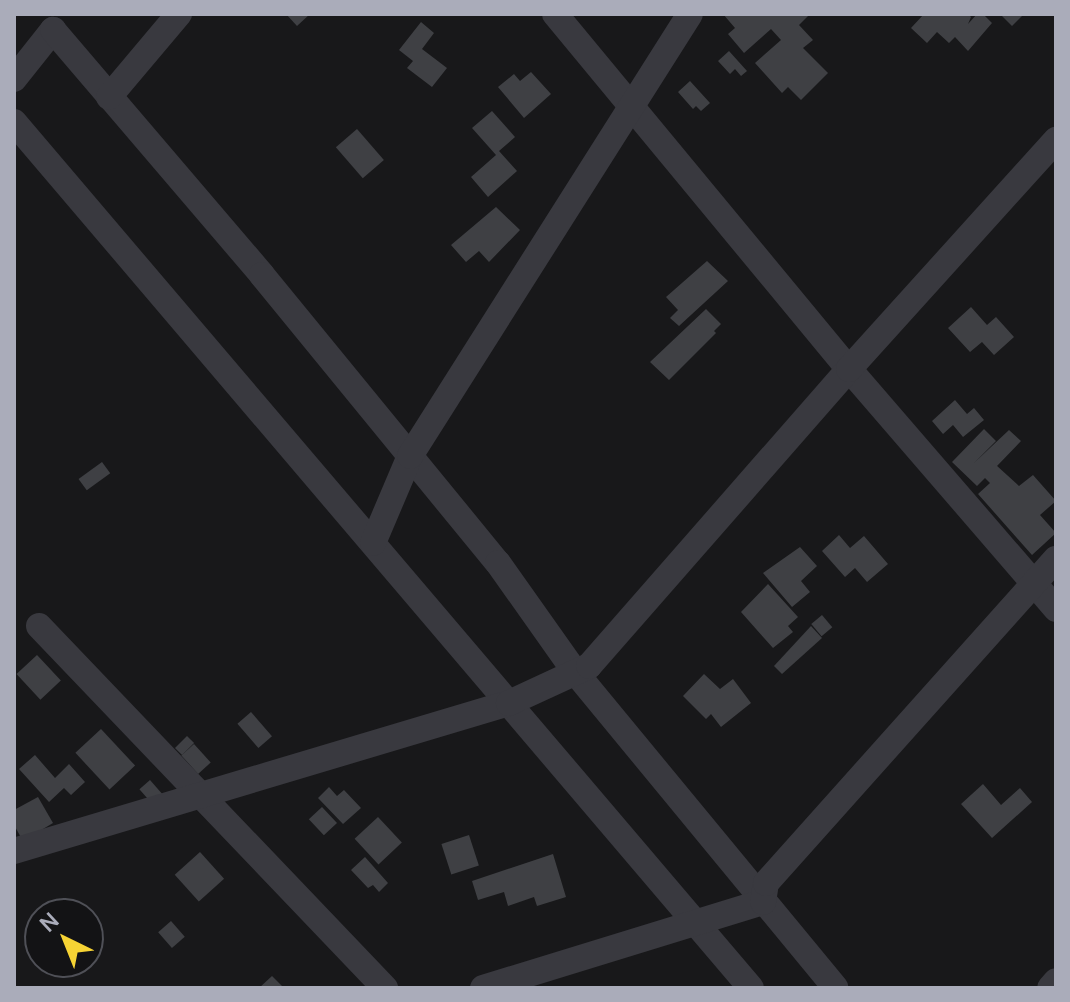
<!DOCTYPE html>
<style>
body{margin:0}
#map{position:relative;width:1070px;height:1002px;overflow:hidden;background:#18181a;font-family:Manrope,sans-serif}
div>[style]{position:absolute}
.building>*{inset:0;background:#3f4044;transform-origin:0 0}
.minor>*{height:26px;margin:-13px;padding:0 13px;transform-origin:13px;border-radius:13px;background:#39393f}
span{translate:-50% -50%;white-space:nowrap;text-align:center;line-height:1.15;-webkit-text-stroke:8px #131315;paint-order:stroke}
.frame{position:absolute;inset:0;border:16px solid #aaacba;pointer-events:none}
.north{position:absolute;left:24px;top:898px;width:80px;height:80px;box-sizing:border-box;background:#131315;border:2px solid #4f5057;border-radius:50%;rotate:317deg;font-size:22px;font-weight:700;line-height:32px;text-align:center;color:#aaacba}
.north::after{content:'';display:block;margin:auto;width:28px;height:36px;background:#f6d334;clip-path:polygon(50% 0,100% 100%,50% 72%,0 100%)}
</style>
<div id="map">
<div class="building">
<div style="clip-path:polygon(286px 14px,310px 14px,297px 26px)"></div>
<div style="clip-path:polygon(723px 14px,810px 14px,799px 25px,813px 40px,803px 48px,828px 73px,801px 100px,788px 87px,782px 93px,755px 63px,781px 40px,771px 29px,744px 53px,728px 34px,735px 28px)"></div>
<div style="clip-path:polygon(924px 14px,968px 14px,971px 17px,968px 24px,977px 14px,983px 14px,992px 23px,968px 51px,955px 37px,949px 43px,937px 32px,927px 43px,911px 28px)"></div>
<div style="clip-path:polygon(1000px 14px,1024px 14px,1012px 26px)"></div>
<div style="clip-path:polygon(421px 22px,434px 33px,422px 49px,447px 68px,432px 87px,407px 68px,413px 61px,399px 50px)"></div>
<div style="clip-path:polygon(729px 51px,747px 71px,741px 76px,735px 69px,730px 74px,718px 61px)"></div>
<div style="clip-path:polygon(531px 72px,551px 94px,524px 118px,498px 87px,514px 74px,520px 81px)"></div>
<div style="clip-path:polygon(690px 81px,710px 103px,701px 111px,696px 106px,693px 109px,678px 92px)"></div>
<div style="clip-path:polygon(492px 111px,515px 137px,499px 151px,517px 171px,488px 197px,471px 177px,496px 155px,472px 128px)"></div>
<div style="left:357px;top:129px;width:41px;height:28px;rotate:49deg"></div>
<div style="clip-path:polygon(496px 207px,520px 230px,489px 262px,479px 251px,466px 262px,451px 245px)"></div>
<div style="clip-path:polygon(707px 261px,728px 281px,679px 326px,670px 318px,678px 310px,666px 297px)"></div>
<div style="clip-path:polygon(971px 307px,987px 325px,996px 317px,1014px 337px,994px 355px,982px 342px,970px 352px,948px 328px)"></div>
<div style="clip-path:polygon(706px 309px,721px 324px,714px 331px,716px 333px,669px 380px,650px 362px)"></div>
<div style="clip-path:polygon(955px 400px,967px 414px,974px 408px,984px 420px,963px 437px,953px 425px,943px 434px,932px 421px)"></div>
<div style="clip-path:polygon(984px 429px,996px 441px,974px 463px,1009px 430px,1021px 441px,997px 466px,985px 455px,1019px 486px,1033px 475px,1056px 501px,1040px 515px,1056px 533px,1032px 555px,978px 494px,990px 483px,985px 478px,977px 486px,952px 462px)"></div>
<div style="left:102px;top:462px;width:14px;height:29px;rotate:54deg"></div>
<div style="clip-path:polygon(839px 535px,850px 548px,864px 536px,888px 564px,867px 582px,855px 568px,845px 577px,822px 551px)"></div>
<div style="clip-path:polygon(800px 547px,817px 566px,801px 581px,810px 592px,792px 607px,763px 573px)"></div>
<div style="clip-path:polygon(768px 584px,798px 617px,788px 626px,793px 632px,773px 648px,741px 612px)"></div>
<div style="left:822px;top:615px;width:16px;height:14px;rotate:50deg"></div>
<div style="clip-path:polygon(811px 626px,822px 638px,782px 674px,774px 666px)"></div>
<div style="left:37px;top:655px;width:35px;height:28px;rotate:47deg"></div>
<div style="clip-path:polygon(704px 674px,720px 689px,733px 679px,751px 703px,721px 727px,711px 714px,706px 719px,683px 696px)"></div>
<div style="left:251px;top:712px;width:32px;height:18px;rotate:49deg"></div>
<div style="left:101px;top:729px;width:50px;height:35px;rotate:47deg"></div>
<div style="left:187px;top:736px;width:10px;height:17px;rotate:45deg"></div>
<div style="left:194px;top:744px;width:25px;height:17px;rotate:48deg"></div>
<div style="clip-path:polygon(35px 755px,55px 778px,69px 764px,85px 782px,71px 795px,64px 788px,49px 802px,19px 769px)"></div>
<div style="left:150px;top:780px;width:23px;height:14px;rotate:49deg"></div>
<div style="clip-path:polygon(983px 784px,1001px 805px,1020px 788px,1032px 802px,992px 838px,961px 804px)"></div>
<div style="clip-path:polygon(329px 787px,337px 796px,344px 790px,361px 808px,343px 824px,318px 798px)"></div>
<div style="clip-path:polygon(38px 797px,53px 823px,23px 841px,14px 825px,14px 810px)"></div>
<div style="left:322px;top:807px;width:22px;height:18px;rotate:47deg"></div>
<div style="left:378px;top:817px;width:35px;height:32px;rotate:47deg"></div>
<div style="left:469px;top:835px;width:32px;height:29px;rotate:72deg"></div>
<div style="left:200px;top:852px;width:36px;height:34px;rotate:48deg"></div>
<div style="clip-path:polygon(553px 854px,566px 897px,537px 906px,534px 897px,508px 906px,504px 892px,478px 900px,472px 881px)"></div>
<div style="clip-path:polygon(365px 857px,388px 883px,379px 892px,373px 885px,368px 888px,351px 870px)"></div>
<div style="left:171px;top:921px;width:21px;height:17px;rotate:49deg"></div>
<div style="clip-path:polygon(272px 976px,284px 988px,259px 988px)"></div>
</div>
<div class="minor">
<div style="left:555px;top:14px;width:461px;rotate:50.4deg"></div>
<div style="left:849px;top:369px;width:317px;rotate:49.2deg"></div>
<div style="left:14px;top:79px;width:63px;rotate:-51.5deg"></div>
<div style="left:53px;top:30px;width:322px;rotate:49.5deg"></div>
<div style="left:262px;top:275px;width:372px;rotate:50.7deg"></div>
<div style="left:498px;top:563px;width:135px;rotate:54.7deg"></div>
<div style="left:576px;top:673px;width:408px;rotate:50.5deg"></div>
<div style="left:109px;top:97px;width:109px;rotate:-49.9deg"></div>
<div style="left:14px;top:122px;width:1137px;rotate:49.6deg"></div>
<div style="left:373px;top:543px;width:95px;rotate:-67deg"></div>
<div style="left:410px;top:456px;width:523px;rotate:-57.65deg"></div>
<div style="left:39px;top:626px;width:501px;rotate:46.29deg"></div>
<div style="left:14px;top:851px;width:517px;rotate:-16.65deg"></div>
<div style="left:509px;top:703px;width:88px;rotate:-24.8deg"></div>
<div style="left:589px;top:666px;width:395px;rotate:-48.8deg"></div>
<div style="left:849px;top:369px;width:309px;rotate:-47.9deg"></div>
<div style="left:483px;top:988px;width:293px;rotate:-17.1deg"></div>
<div style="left:763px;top:902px;width:19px;rotate:-81deg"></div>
<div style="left:766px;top:883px;width:435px;rotate:-48.2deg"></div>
<div style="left:1050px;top:988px;width:9px;rotate:-49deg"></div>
</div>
<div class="frame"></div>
<div class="north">N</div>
</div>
